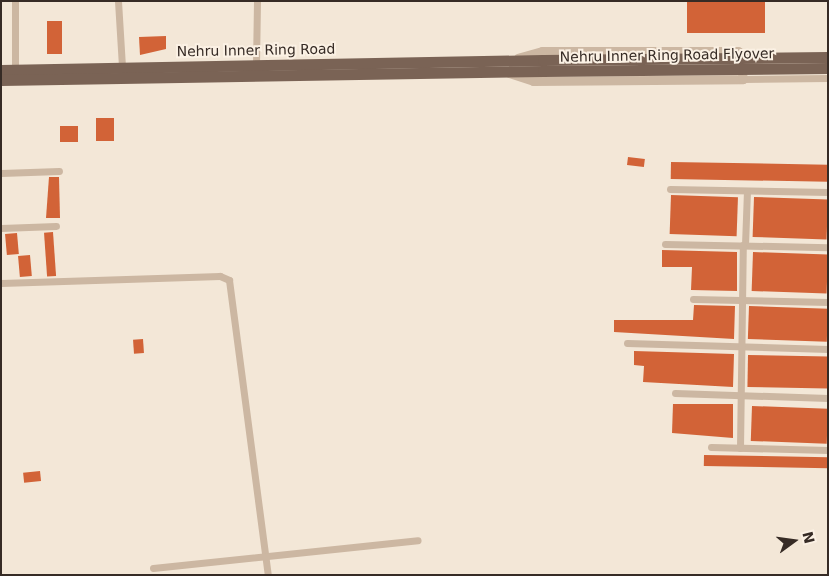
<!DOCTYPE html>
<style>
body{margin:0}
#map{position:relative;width:829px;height:576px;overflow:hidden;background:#f3e7d7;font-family:"DejaVu Sans",sans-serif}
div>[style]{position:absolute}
.building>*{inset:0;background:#d26337;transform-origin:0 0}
.minor>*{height:7px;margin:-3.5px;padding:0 3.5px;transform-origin:3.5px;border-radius:3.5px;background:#ccb7a2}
.tertiary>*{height:9px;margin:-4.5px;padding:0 4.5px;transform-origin:4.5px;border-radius:4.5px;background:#ccb7a2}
.primary>*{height:11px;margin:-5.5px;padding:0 5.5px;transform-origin:5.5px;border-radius:5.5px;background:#7a6355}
.primary-bridge>*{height:11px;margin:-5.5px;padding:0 5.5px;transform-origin:5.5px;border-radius:5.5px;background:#7a6355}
span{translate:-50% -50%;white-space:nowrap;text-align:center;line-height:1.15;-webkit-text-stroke:4px #fbf1e4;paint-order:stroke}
.street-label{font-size:14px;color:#362b25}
.frame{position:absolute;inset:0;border:2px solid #362b25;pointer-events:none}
.north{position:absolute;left:769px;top:516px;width:50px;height:50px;-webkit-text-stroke:4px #fbf1e4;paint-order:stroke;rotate:76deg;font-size:14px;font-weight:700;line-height:20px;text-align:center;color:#362b25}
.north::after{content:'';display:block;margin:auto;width:18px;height:22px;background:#362b25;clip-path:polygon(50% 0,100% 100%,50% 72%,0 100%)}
</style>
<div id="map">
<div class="building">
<div style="left:687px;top:1px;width:78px;height:32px"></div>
<div style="left:47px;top:21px;width:15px;height:33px"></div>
<div style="clip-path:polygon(166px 36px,166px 49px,140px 55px,139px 37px)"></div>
<div style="left:96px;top:118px;width:18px;height:23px"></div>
<div style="left:78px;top:126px;width:16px;height:18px;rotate:90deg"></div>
<div style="left:628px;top:157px;width:17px;height:8px;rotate:7deg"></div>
<div style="left:671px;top:162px;width:157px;height:17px;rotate:1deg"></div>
<div style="clip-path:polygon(49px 177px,59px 177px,60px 218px,46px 218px)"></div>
<div style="left:671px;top:195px;width:67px;height:39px;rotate:2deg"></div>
<div style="left:754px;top:197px;width:74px;height:40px;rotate:2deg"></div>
<div style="left:53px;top:232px;width:44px;height:9px;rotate:86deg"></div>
<div style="left:17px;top:233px;width:21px;height:12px;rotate:85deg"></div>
<div style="clip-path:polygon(662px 250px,737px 252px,737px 291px,691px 290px,692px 267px,662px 267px)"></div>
<div style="left:753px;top:252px;width:75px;height:39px;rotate:2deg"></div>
<div style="left:30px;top:255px;width:21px;height:12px;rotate:85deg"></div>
<div style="clip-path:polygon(694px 305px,735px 306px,734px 339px,614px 332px,614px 320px,693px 320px)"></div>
<div style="left:749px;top:306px;width:79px;height:33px;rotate:2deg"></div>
<div style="left:143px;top:339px;width:14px;height:10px;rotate:86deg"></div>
<div style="clip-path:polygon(634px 351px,734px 354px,733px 387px,643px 382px,644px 366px,634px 365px)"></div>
<div style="left:748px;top:355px;width:80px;height:32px;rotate:1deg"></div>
<div style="clip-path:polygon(673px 404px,733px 404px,733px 438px,672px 433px)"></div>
<div style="left:752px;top:406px;width:76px;height:35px;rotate:2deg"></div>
<div style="left:704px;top:455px;width:124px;height:11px;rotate:1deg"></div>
<div style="left:40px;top:471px;width:10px;height:17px;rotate:84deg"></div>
</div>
<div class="minor">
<div style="left:118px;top:1px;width:66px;rotate:86.5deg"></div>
<div style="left:256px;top:65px;width:64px;rotate:-89.1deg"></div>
<div style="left:15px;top:70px;width:69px;rotate:-90deg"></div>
<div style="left:743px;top:79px;width:85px;rotate:-0.7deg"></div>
<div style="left:1px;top:173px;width:58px;rotate:-2deg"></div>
<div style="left:670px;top:189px;width:158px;rotate:1.1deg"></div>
<div style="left:1px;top:228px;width:55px;rotate:-2.1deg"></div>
<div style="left:665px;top:244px;width:163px;rotate:1.1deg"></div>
<div style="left:745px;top:245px;width:54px;rotate:-87.9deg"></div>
<div style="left:1px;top:283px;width:219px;rotate:-1.8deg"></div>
<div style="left:220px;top:276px;width:10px;rotate:24deg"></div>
<div style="left:229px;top:280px;width:298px;rotate:82.5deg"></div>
<div style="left:693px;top:299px;width:135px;rotate:1.3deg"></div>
<div style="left:627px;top:343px;width:201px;rotate:1.7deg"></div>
<div style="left:675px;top:393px;width:153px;rotate:1.9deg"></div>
<div style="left:711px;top:447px;width:117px;rotate:1.5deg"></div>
<div style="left:740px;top:448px;width:203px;rotate:-89.2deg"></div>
<div style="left:153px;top:568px;width:266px;rotate:-6deg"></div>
</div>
<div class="tertiary">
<div style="left:509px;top:73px;width:25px;rotate:18deg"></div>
<div style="left:533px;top:81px;width:210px;rotate:-0.5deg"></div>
<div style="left:743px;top:79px;width:28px;rotate:-100deg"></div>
<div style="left:738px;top:51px;width:196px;rotate:180deg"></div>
<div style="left:542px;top:51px;width:25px;rotate:164deg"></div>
</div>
<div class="primary">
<div style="left:1px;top:70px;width:542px;rotate:-1.06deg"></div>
<div style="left:1px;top:80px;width:542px;rotate:-0.95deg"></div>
</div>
<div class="primary-bridge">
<div style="left:543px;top:60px;width:285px;rotate:-0.6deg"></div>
<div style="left:543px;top:71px;width:285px;rotate:-0.6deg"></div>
</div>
<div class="street-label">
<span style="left:256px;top:50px;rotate:-1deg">Nehru Inner Ring Road</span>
<span style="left:667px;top:55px;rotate:-1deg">Nehru Inner Ring Road Flyover</span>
</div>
<div class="frame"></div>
<div class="north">N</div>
</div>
